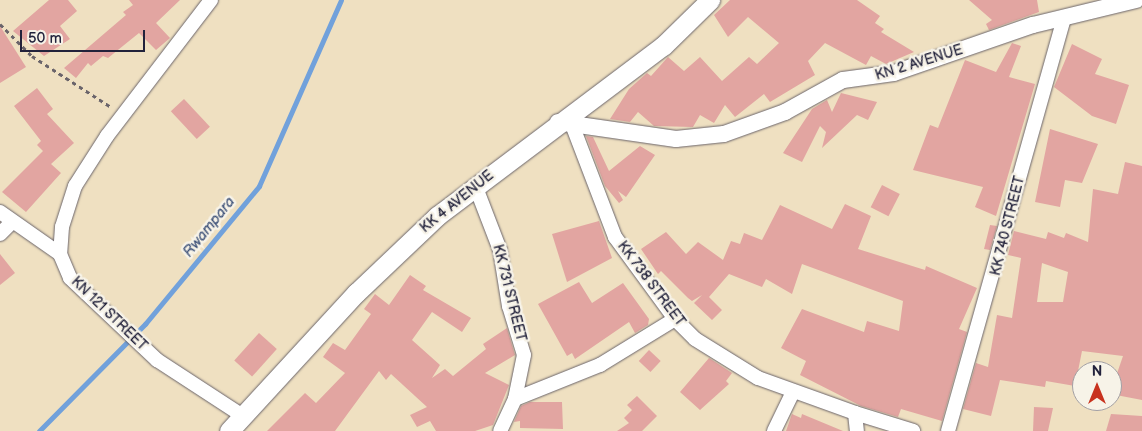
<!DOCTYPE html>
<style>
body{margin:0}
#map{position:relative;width:1142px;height:431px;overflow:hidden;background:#efe0c1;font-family:"Balsamiq Sans",sans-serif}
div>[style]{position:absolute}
.stream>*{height:5px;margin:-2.5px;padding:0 2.5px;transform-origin:2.5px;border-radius:2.5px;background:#71a1db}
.building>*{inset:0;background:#e2a5a1;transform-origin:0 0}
.path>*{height:3px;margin-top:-1.5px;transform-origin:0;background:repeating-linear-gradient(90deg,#6a646a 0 4px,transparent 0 8px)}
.roads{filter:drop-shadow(0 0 1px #6a646a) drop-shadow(0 0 1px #6a646a)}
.minor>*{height:14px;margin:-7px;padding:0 7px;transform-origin:7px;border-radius:7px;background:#fff}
.tertiary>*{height:16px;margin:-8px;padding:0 8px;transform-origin:8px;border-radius:8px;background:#fff}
.secondary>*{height:19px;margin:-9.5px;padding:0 9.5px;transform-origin:9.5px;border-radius:9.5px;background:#fff}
span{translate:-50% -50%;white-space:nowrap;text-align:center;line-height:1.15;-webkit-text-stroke:5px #f7f3e8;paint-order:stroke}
.street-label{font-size:14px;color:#22223b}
.water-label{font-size:15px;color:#42557b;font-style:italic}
.north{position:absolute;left:1072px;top:361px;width:50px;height:50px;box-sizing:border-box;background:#f7f3e8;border:1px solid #a29fa3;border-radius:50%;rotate:0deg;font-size:14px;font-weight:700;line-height:20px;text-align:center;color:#22223b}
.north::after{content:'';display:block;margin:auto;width:18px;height:22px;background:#c8321e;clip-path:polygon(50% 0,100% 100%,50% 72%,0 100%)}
.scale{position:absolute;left:20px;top:30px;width:125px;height:22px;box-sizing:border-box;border:2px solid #22223b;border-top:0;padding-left:6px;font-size:15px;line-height:18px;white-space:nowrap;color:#22223b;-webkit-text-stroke:4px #f7f3e8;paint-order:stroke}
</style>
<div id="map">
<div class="stream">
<div style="left:39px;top:431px;width:151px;rotate:-45.3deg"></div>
<div style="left:145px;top:324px;width:179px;rotate:-50.4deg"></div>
<div style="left:259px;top:186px;width:203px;rotate:-66.2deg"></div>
</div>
<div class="building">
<div style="clip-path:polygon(49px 0,68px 0,77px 11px,60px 26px,70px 39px,44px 56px,13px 31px)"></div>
<div style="clip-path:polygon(129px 0,180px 0,156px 23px,170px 38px,156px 50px,139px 33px,108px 58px,103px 56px,91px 66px,88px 63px,76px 78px,64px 68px,126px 15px,123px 12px,133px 5px)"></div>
<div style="clip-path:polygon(730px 0,857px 0,880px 16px,875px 23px,884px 29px,881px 32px,914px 52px,886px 64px,871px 56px,866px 65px,825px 43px,808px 61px,815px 75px,770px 102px,764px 94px,735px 117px,725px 105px,714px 123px,700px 115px,693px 127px,654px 126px,638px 112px,630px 122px,610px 119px,629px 89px,647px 73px,651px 76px,668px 57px,684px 71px,700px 57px,722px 81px,749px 57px,757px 64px,779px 43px,748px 17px,728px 37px,714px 15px)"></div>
<div style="clip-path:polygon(969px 0,1037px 0,1039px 12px,989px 30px,986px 24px,992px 20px)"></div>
<div style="clip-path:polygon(0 26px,26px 67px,0 83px)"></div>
<div style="clip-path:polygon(1012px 43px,1021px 46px,1009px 77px,1035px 84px,996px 216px,975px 207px,983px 187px,913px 170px,930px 125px,938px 128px,965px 60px,996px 72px)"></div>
<div style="clip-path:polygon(1072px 44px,1102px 59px,1095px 74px,1129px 85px,1116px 124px,1092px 116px,1054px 87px)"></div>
<div style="clip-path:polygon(37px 88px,53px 109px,47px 114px,74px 143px,51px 164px,61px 173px,26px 212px,2px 192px,43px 151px,37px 145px,41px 141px,14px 106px)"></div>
<div style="clip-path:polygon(841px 93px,877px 102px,868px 120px,857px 115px,822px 148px,826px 132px,820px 126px,802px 162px,783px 153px,812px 109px,827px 100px,832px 112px)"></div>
<div style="left:184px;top:99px;width:38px;height:18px;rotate:47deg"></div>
<div style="clip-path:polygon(1050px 129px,1098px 144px,1082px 183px,1065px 180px,1060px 207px,1035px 202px)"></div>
<div style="clip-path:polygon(586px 136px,593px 137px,609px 171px,640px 146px,655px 155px,626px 197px,618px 191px,623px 200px,619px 203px,605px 186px)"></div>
<div style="clip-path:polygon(evenodd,1125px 162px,1142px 166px,1142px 400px,1116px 395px,1112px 388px,1123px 356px,1082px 351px,1075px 386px,1046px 381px,1045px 387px,1000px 380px,991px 416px,963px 409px,976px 363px,988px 367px,997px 315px,1012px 318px,1021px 258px,1008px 255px,1014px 231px,1046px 239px,1048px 232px,1064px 238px,1066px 233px,1088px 242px,1093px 189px,1118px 194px,1125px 162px,1042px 263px,1068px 272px,1063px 302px,1037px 302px,1042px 263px)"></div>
<div style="left:882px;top:185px;width:20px;height:25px;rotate:27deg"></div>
<div style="clip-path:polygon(845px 204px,871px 216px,858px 249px,925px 270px,926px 266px,977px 288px,959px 329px,967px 332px,942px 421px,901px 409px,898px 417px,861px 406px,800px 375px,806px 361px,781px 348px,802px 309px,864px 332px,867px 321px,899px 331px,903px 301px,802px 264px,792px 294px,766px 279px,762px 287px,729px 274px,709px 297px,722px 310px,712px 320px,694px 303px,702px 295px,692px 301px,688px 298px,661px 271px,658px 274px,641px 249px,666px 232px,686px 254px,698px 242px,723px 260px,731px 241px,740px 244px,744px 233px,762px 240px,780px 205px,832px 229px)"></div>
<div style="clip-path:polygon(599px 221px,612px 258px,567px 282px,552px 234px)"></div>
<div style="clip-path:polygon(990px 225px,997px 226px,990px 250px,984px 249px)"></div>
<div style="clip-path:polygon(0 254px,15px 273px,0 285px)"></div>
<div style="clip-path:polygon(410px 275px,426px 286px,423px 290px,471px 318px,462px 332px,432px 312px,412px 340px,440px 365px,432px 378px,445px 369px,453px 376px,486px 349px,483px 344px,507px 328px,515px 355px,485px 373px,509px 385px,493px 425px,475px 431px,436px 431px,430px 421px,417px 427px,410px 415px,427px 407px,391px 374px,386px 380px,379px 371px,335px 431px,267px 431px,305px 393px,316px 403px,345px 373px,323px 357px,333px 343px,345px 350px,371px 314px,364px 309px,375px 294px,389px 305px)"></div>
<div style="clip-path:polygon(579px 282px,592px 303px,623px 283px,649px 319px,648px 325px,635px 333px,629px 322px,575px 359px,572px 353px,567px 356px,538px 304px)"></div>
<div style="left:259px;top:333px;width:24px;height:37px;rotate:42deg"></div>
<div style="left:649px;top:350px;width:16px;height:15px;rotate:43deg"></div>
<div style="clip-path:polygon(709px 358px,732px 373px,726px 381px,729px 384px,700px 410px,680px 392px)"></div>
<div style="clip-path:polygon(637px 396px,657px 416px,642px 431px,617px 431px,629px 423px,624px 418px,632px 410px,627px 405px)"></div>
<div style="clip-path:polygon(530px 402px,562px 402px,563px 429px,520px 428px,520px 421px,514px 422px,521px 406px)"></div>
<div style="clip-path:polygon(1034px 407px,1053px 408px,1048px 431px,1033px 431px)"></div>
<div style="clip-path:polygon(792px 414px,801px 418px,802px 414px,843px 431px,786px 431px)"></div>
<div style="clip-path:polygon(1111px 414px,1142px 416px,1142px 431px,1106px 431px)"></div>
</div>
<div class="path">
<div style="left:0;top:24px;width:45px;rotate:45deg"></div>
<div style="left:32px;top:56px;width:94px;rotate:32.8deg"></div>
</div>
<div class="roads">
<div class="minor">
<div style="left:211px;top:0;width:171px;rotate:127.4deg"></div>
<div style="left:107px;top:136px;width:59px;rotate:122.6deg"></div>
<div style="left:75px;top:186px;width:43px;rotate:107.6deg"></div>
<div style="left:62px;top:227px;width:27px;rotate:94deg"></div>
<div style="left:60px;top:254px;width:26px;rotate:67deg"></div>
<div style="left:70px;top:278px;width:120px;rotate:43.3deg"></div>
<div style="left:157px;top:360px;width:103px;rotate:33.1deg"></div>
<div style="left:573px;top:127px;width:118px;rotate:69.1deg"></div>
<div style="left:615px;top:237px;width:102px;rotate:53.8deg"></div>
<div style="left:675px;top:319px;width:28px;rotate:45deg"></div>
<div style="left:695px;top:339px;width:74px;rotate:31.8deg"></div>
<div style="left:758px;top:378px;width:103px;rotate:19.8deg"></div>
<div style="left:855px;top:413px;width:18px;rotate:84deg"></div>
<div style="left:475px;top:185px;width:70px;rotate:69deg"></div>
<div style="left:500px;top:250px;width:57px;rotate:80.9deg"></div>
<div style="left:509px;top:306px;width:51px;rotate:73deg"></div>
<div style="left:524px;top:355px;width:45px;rotate:101.6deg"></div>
<div style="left:515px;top:399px;width:35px;rotate:115deg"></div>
<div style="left:0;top:212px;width:73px;rotate:35deg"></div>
<div style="left:0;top:234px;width:17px;rotate:-45deg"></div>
<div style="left:515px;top:399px;width:92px;rotate:-21.8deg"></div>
<div style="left:600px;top:365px;width:88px;rotate:-31.5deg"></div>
<div style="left:855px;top:413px;width:61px;rotate:17.2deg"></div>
<div style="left:774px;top:431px;width:41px;rotate:-64.1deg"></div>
<div style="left:948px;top:431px;width:428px;rotate:-74.3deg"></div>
</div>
<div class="tertiary">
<div style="left:558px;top:122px;width:119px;rotate:8.2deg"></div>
<div style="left:676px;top:139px;width:48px;rotate:-5.9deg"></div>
<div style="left:724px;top:134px;width:65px;rotate:-19.8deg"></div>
<div style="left:785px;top:112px;width:66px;rotate:-28.9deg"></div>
<div style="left:843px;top:80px;width:51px;rotate:-7.8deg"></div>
<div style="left:894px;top:73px;width:147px;rotate:-19.1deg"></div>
<div style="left:1033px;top:25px;width:106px;rotate:-13.6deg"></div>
</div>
<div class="secondary">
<div style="left:229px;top:431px;width:188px;rotate:-47.4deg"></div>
<div style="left:356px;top:293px;width:112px;rotate:-43.5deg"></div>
<div style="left:437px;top:216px;width:283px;rotate:-37deg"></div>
<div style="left:663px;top:46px;width:66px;rotate:-44.4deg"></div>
</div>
</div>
<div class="street-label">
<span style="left:919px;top:63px;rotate:-17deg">KN 2 AVENUE</span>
<span style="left:457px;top:202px;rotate:-39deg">KK 4 AVENUE</span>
<span style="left:1008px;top:226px;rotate:-76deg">KK 740 STREET</span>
<span style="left:651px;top:284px;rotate:53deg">KK 738 STREET</span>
<span style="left:509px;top:293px;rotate:76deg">KK 731 STREET</span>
<span style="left:109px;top:314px;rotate:44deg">KN 121 STREET</span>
</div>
<div class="water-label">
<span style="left:209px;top:227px;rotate:-51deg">Rwampara</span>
</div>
<div class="north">N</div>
<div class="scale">50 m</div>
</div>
